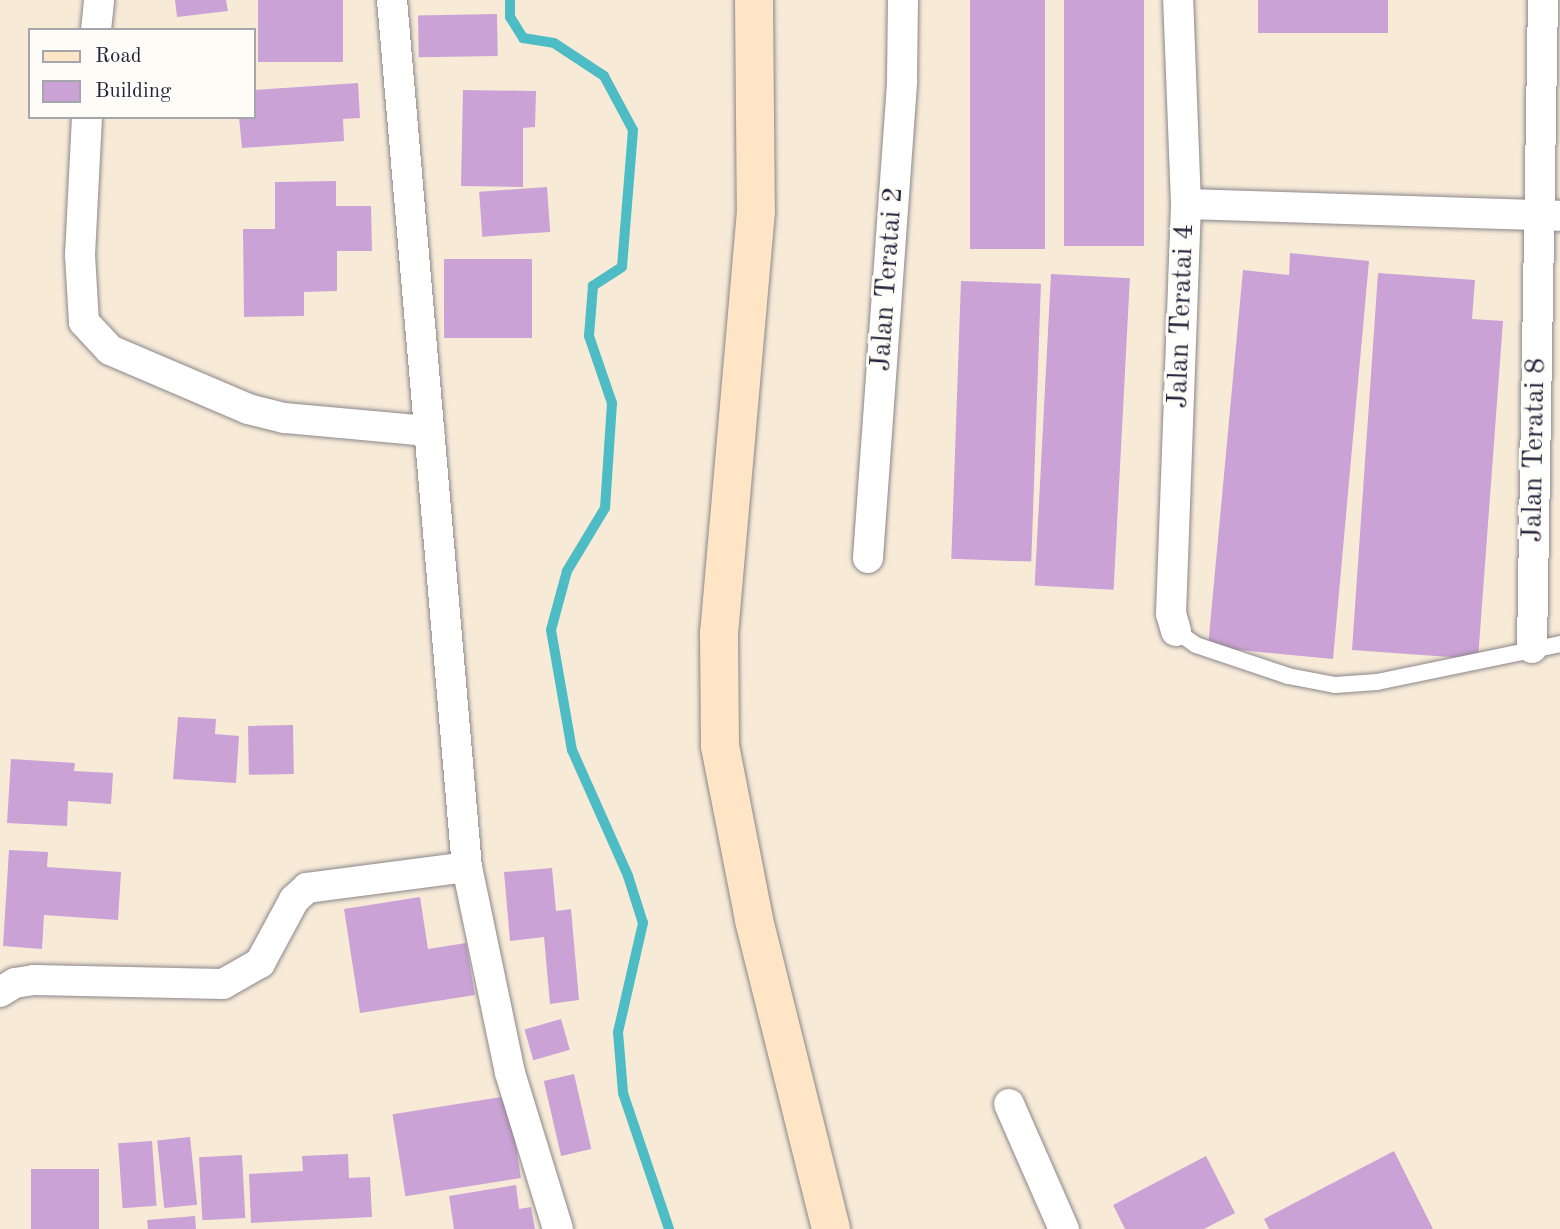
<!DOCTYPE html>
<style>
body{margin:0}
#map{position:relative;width:1560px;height:1229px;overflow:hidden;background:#f7ebd8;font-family:"Old Standard TT",serif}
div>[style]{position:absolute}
.stream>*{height:10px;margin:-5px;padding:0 5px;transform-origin:5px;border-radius:5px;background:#4dbcc4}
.building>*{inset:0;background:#caa2d5;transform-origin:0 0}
.roads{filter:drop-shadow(0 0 2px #8c868a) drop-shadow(0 0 2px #8c868a)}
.service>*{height:16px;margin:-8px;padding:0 8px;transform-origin:8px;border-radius:8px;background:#fff}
.minor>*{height:30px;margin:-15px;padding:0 15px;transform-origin:15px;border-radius:15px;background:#fff}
.secondary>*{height:38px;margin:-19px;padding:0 19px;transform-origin:19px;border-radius:19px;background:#fee5c5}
span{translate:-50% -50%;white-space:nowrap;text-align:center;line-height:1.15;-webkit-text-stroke:6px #fdfcf7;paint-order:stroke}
.street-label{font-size:28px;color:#22223b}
.legend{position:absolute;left:28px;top:28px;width:228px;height:91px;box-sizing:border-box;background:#fdfcf7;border:2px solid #a5a5ac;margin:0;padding:9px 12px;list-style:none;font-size:21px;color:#22223b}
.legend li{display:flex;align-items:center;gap:14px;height:35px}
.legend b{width:35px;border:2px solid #a5a5ac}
</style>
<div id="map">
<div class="stream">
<div style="left:510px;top:0;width:17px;rotate:90deg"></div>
<div style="left:510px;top:17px;width:25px;rotate:58deg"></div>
<div style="left:523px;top:38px;width:31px;rotate:9deg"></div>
<div style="left:554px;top:43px;width:60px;rotate:33.4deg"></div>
<div style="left:604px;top:76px;width:61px;rotate:61.8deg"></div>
<div style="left:633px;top:130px;width:137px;rotate:94.6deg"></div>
<div style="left:622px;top:267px;width:35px;rotate:147deg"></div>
<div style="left:593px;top:286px;width:50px;rotate:94.6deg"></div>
<div style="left:589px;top:336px;width:71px;rotate:71.1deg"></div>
<div style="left:612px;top:403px;width:105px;rotate:93.8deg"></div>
<div style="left:605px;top:508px;width:74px;rotate:121.1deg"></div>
<div style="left:567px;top:571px;width:61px;rotate:105.2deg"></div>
<div style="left:551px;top:630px;width:122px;rotate:80.1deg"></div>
<div style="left:572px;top:750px;width:138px;rotate:66deg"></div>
<div style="left:628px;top:876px;width:49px;rotate:72.3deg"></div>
<div style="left:643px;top:923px;width:112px;rotate:102.9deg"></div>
<div style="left:618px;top:1032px;width:61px;rotate:85.3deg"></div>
<div style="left:623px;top:1093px;width:144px;rotate:71.3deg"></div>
</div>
<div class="building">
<div style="clip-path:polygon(175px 0,226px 0,228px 11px,177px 17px)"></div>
<div style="left:258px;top:0;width:85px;height:62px"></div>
<div style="left:970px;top:0;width:75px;height:249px"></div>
<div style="left:1064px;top:0;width:80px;height:246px"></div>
<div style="left:1258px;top:0;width:130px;height:33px"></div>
<div style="left:497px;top:14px;width:42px;height:79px;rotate:89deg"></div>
<div style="clip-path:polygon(358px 83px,360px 118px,343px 119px,344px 141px,242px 148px,239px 117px,254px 117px,254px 90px)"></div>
<div style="clip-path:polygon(463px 90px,536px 91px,535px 127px,523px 128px,523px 187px,461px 186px)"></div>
<div style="clip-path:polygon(336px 181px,336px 206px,371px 206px,372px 251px,337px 251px,337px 291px,304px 292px,304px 316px,244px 317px,243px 229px,275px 229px,275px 182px)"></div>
<div style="left:547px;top:187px;width:45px;height:68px;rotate:86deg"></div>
<div style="clip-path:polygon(1290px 253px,1369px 261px,1333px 659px,1208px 647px,1243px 270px,1289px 275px)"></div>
<div style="left:444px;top:259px;width:88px;height:79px"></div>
<div style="clip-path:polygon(1378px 273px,1475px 280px,1472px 319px,1503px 321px,1478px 659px,1352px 650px)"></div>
<div style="left:1051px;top:274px;width:79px;height:312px;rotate:3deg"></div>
<div style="left:961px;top:281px;width:80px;height:278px;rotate:2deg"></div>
<div style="clip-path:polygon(178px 717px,216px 719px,215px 734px,239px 736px,236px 783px,173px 779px)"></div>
<div style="left:293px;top:725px;width:49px;height:45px;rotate:89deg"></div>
<div style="clip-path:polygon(11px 759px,75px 763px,74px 771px,113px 773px,111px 804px,68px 801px,67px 826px,7px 823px)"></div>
<div style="clip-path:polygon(9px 850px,48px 852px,47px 867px,121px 872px,118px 920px,44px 915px,42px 949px,3px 946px)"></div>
<div style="clip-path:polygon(552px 868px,556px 911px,571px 909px,579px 1000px,550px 1004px,544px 937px,510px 941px,504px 872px)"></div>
<div style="clip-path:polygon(420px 897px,428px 949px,466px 943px,475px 995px,360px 1013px,344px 909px)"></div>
<div style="left:561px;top:1019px;width:32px;height:38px;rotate:74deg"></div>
<div style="left:574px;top:1074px;width:77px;height:31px;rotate:77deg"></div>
<div style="left:508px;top:1096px;width:83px;height:117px;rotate:81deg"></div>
<div style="left:190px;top:1137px;width:68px;height:33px;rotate:84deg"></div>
<div style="left:152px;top:1141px;width:65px;height:34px;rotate:86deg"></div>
<div style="clip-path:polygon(1394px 1151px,1433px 1229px,1269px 1229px,1264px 1219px)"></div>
<div style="clip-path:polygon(348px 1154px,349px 1178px,370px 1177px,372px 1217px,251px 1223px,249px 1174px,303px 1171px,302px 1156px)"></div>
<div style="left:242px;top:1155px;width:63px;height:43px;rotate:87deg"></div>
<div style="clip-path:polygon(1206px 1156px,1235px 1213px,1204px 1229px,1125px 1229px,1113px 1205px)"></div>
<div style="left:31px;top:1169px;width:68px;height:60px"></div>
<div style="clip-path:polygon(516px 1185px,519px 1209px,531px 1207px,535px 1229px,454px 1229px,449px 1196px)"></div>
<div style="clip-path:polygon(195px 1216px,196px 1229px,148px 1229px,147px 1220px)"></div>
</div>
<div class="roads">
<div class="service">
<div style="left:1176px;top:631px;width:24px;rotate:35deg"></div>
<div style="left:1196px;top:645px;width:97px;rotate:18.6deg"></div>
<div style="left:1288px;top:676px;width:48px;rotate:10.8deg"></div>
<div style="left:1335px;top:685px;width:42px;rotate:-4.1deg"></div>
<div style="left:1377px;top:682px;width:187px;rotate:-11.7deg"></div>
</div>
<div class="minor">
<div style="left:392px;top:0;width:870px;rotate:85.06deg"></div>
<div style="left:467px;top:867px;width:210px;rotate:78.2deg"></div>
<div style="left:510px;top:1073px;width:163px;rotate:72.9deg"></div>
<div style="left:96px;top:30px;width:30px;rotate:-84deg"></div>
<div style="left:87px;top:117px;width:138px;rotate:92.9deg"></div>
<div style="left:80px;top:255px;width:67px;rotate:86.6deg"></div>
<div style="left:84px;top:322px;width:38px;rotate:47deg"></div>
<div style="left:110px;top:350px;width:150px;rotate:23.1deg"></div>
<div style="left:248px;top:409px;width:38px;rotate:14deg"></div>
<div style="left:285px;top:418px;width:145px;rotate:5.2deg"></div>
<div style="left:1186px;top:204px;width:374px;rotate:1.8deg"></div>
<div style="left:868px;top:558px;width:479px;rotate:-85.9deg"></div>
<div style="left:902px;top:80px;width:80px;rotate:-89.3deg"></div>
<div style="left:1176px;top:631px;width:18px;rotate:-106deg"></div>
<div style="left:1171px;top:614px;width:410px;rotate:-87.9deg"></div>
<div style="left:1186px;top:204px;width:204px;rotate:-92.2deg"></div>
<div style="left:1532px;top:648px;width:648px;rotate:-89.03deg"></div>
<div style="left:0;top:992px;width:17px;rotate:-31deg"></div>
<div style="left:15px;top:983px;width:19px;rotate:-9deg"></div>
<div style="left:34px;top:980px;width:189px;rotate:1.2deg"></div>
<div style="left:223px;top:984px;width:43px;rotate:-29.6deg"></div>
<div style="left:260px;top:963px;width:72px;rotate:-61.6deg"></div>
<div style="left:294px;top:900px;width:18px;rotate:-43deg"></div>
<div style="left:307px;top:888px;width:161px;rotate:-7.5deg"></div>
<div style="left:1009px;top:1104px;width:137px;rotate:66.3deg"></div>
</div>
<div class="secondary">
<div style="left:754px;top:0;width:211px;rotate:89.5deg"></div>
<div style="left:756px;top:211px;width:423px;rotate:95deg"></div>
<div style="left:719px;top:632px;width:114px;rotate:89.5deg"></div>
<div style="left:720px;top:746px;width:177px;rotate:78.9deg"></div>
<div style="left:754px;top:920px;width:318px;rotate:76deg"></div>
</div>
</div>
<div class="street-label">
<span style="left:888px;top:279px;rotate:-86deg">Jalan Teratai 2</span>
<span style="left:1182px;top:316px;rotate:-88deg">Jalan Teratai 4</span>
<span style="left:1535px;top:450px;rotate:-89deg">Jalan Teratai 8</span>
</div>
<ul class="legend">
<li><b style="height:9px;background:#fee5c5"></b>Road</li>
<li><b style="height:19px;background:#caa2d5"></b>Building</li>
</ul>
</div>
